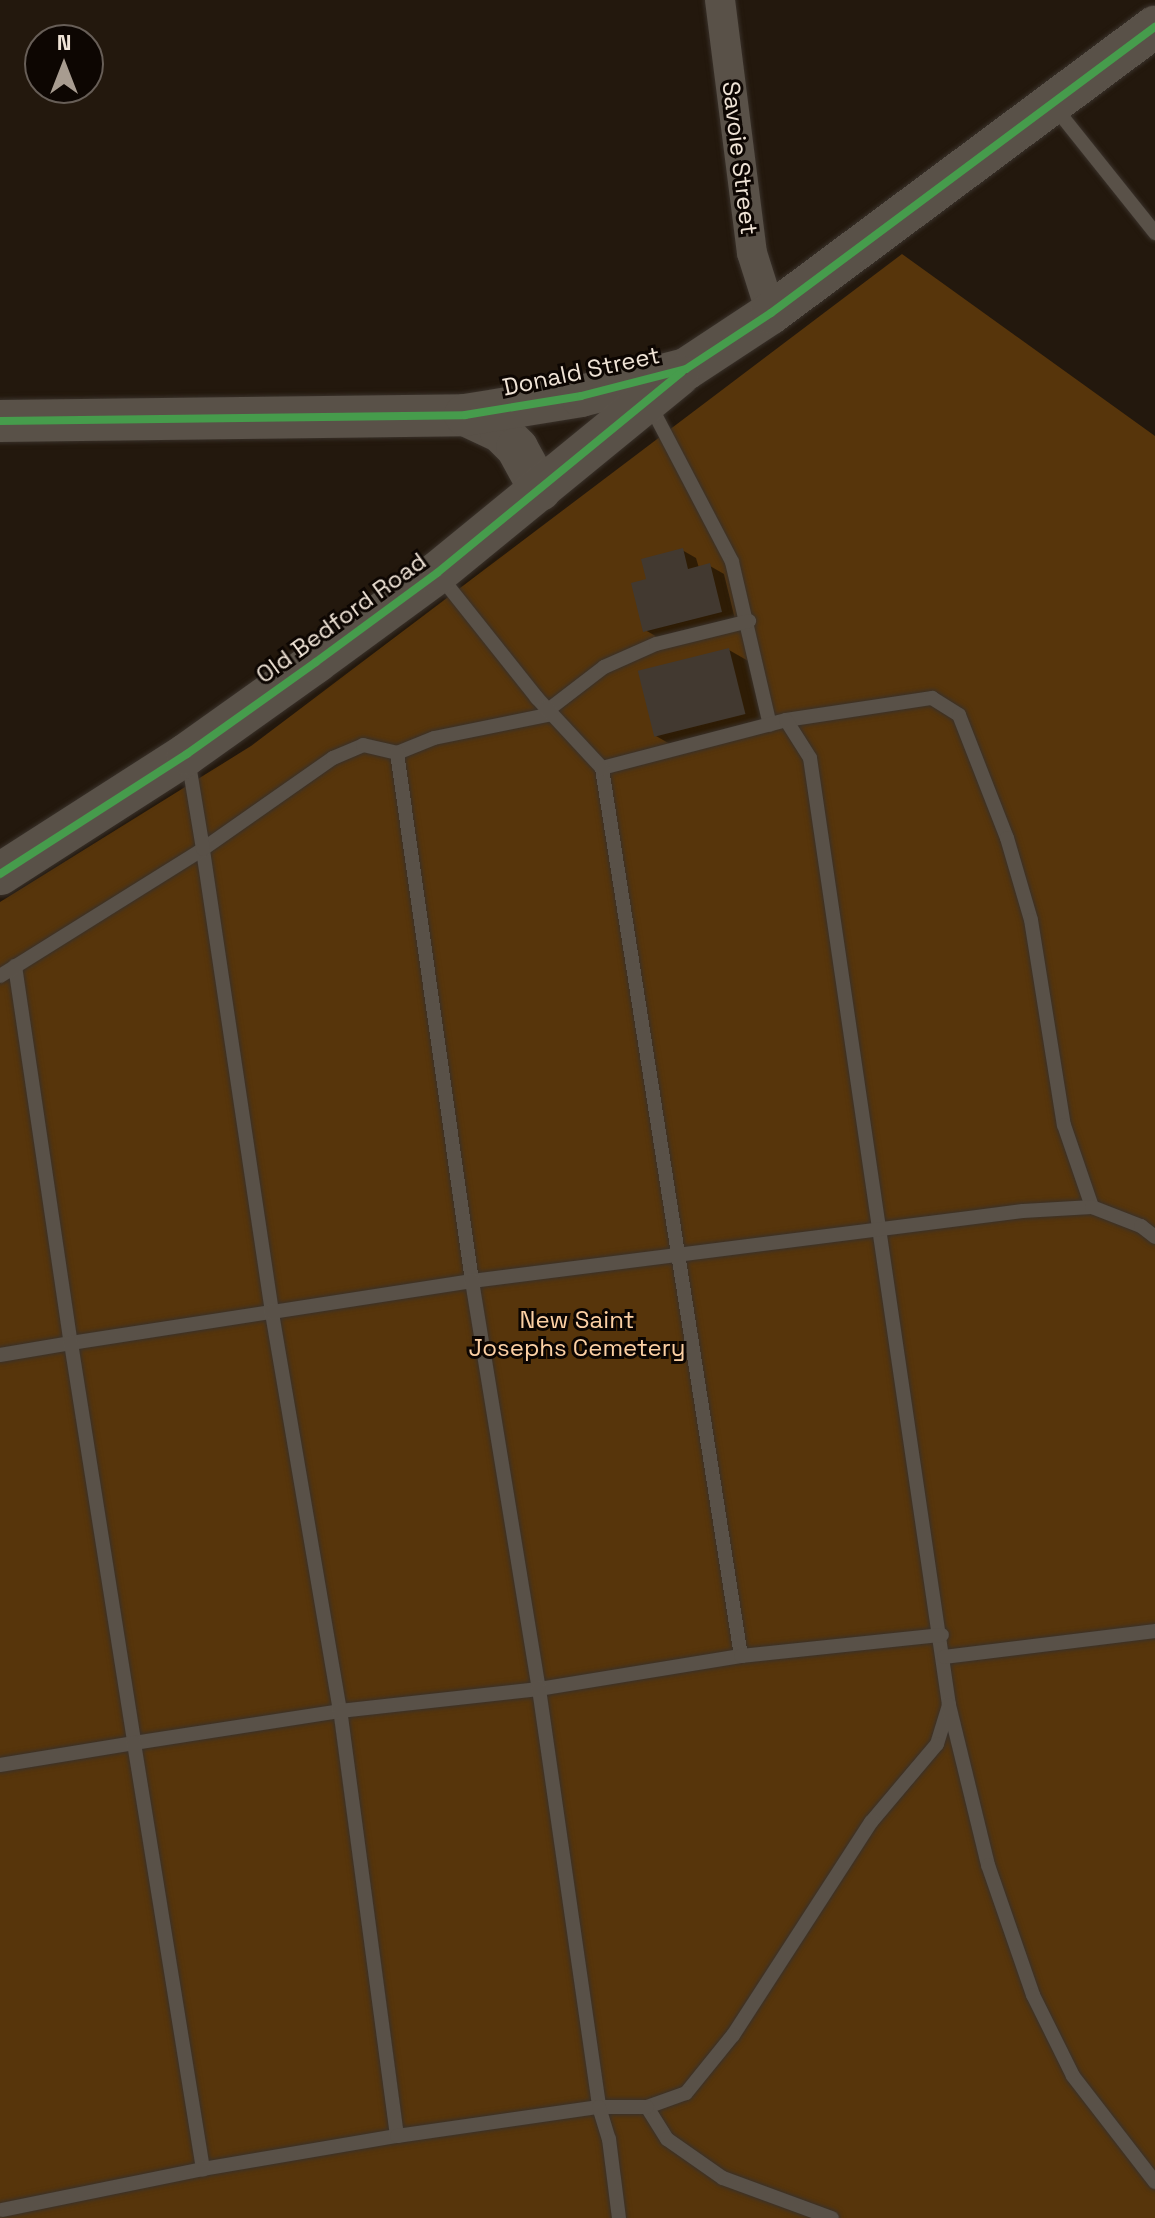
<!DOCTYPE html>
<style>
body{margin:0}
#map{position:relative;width:1155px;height:2218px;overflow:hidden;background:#23180d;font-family:"Space Grotesk",sans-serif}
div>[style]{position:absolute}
.green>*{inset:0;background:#57350b}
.shadow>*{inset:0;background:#0007}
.building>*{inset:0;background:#423930;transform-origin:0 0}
.roads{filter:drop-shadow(0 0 2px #39312a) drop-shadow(0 0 2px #39312a)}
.lane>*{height:14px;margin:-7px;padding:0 7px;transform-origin:7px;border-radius:7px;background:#595148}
.street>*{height:30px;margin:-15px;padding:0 15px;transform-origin:15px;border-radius:15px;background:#595148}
.secondary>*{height:42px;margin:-21px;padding:0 21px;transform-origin:21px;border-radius:21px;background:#595148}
.cycleway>*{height:8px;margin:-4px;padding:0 4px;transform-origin:4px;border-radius:4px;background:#469c4c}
span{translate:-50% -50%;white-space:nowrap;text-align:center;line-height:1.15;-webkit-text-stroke:6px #0d0602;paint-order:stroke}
.street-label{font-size:24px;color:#efe3d6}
.park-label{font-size:24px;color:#fcd0a4}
.north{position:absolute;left:24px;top:24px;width:80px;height:80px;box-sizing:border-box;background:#0d0602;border:2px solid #675e57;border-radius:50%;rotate:0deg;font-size:22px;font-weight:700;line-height:32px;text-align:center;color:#efe3d6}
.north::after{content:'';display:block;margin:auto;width:28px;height:36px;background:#a89c90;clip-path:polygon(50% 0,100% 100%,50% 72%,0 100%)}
</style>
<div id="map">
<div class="green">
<div style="clip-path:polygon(902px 254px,1155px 436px,1155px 2218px,0 2218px,0 902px,251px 746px)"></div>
</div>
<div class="shadow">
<div style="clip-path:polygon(682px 550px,696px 558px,699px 568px,710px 566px,724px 574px,735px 619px,659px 638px,645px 630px,648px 581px)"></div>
<div style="clip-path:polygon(729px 650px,750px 662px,766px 726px,677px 748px,656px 736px)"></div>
</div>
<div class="building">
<div style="clip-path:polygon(683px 548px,688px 569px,710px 563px,722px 612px,643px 632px,631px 583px,646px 579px,641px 559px)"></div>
<div style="left:729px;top:648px;width:68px;height:94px;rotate:76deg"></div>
</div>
<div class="roads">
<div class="lane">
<div style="left:1053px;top:105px;width:164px;rotate:51.4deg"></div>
<div style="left:649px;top:403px;width:179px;rotate:62.4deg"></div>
<div style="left:732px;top:562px;width:167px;rotate:76.9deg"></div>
<div style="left:548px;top:710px;width:71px;rotate:-37.5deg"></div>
<div style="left:604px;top:667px;width:57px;rotate:-23.9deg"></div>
<div style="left:656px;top:644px;width:96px;rotate:-13.9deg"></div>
<div style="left:786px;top:720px;width:148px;rotate:-8.6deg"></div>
<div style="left:932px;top:698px;width:32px;rotate:32deg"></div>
<div style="left:959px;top:715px;width:132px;rotate:68.7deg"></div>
<div style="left:1007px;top:838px;width:85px;rotate:73.7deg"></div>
<div style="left:1031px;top:920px;width:208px;rotate:80.9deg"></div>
<div style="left:1064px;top:1125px;width:87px;rotate:71.1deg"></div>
<div style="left:397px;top:753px;width:40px;rotate:-22deg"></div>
<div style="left:434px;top:738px;width:120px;rotate:-11.5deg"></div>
<div style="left:602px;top:768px;width:190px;rotate:-14.6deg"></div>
<div style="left:786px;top:720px;width:45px;rotate:57.7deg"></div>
<div style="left:810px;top:758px;width:957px;rotate:81.65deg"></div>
<div style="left:949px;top:1705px;width:41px;rotate:107.1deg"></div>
<div style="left:937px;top:1744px;width:102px;rotate:130.2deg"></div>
<div style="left:871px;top:1822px;width:254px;rotate:122.9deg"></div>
<div style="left:733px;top:2035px;width:75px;rotate:129deg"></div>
<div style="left:686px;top:2093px;width:41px;rotate:160.3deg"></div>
<div style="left:647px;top:2107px;width:38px;rotate:58deg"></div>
<div style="left:667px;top:2139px;width:68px;rotate:34.9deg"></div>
<div style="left:723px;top:2178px;width:116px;rotate:20.2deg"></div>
<div style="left:15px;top:966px;width:381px;rotate:81.6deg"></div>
<div style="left:71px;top:1343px;width:203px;rotate:-8.8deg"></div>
<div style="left:272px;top:1312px;width:468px;rotate:-98.5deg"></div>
<div style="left:203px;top:849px;width:159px;rotate:-35deg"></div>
<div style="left:333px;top:758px;width:33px;rotate:-23deg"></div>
<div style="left:363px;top:745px;width:35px;rotate:13deg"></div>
<div style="left:397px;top:753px;width:533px;rotate:81.92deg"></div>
<div style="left:472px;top:1281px;width:555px;rotate:-7.24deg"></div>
<div style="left:1023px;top:1211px;width:69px;rotate:-3.3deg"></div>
<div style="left:1092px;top:1207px;width:53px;rotate:21.2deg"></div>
<div style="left:1141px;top:1226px;width:18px;rotate:38deg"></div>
<div style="left:0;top:976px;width:239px;rotate:-32deg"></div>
<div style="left:203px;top:849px;width:92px;rotate:-99.4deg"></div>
<div style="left:0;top:1355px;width:72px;rotate:-9.6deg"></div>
<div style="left:71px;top:1343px;width:405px;rotate:81deg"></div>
<div style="left:134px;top:1743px;width:208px;rotate:-8.8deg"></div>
<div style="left:340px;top:1711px;width:405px;rotate:-99.7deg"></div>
<div style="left:272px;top:1312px;width:202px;rotate:-8.8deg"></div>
<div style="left:472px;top:1281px;width:413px;rotate:80.7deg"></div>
<div style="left:539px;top:1689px;width:205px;rotate:-9.3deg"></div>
<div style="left:741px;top:1656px;width:899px;rotate:-98.9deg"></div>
<div style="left:602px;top:768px;width:96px;rotate:-132.9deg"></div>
<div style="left:537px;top:698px;width:156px;rotate:-128.5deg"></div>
<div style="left:741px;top:1656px;width:202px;rotate:-6deg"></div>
<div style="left:944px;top:1657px;width:213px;rotate:-7deg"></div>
<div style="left:949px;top:1705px;width:165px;rotate:76.3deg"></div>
<div style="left:988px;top:1865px;width:138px;rotate:70.9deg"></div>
<div style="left:1033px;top:1995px;width:90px;rotate:63.7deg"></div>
<div style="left:1073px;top:2076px;width:134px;rotate:52.3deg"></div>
<div style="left:0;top:1765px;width:136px;rotate:-9.3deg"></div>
<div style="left:134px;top:1743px;width:432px;rotate:80.8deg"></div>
<div style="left:203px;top:2169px;width:197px;rotate:-9.7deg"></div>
<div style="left:397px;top:2136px;width:429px;rotate:-97.6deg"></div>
<div style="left:340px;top:1711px;width:200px;rotate:-6.3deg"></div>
<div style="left:539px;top:1689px;width:422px;rotate:81.8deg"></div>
<div style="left:599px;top:2107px;width:48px"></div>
<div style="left:397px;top:2136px;width:204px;rotate:-8.2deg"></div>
<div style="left:599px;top:2107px;width:34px;rotate:73deg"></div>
<div style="left:609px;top:2139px;width:80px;rotate:82.8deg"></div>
<div style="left:2px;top:2210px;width:205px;rotate:-11.5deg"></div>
</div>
<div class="street">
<div style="left:720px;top:0;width:255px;rotate:82.8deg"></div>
<div style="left:752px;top:253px;width:63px;rotate:72.4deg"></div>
</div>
<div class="secondary">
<div style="left:465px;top:415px;width:40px;rotate:25deg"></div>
<div style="left:501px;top:432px;width:23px;rotate:45deg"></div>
<div style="left:517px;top:448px;width:48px;rotate:61.3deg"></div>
<div style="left:0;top:421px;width:465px;rotate:-0.7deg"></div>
<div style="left:465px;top:415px;width:118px;rotate:-9.3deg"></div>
<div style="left:581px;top:396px;width:108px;rotate:-14.4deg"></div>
<div style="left:686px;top:369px;width:102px;rotate:-33.4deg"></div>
<div style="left:771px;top:313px;width:479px;rotate:-36.7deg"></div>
<div style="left:0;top:874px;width:222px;rotate:-32.7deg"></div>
<div style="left:187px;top:754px;width:158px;rotate:-35.5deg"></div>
<div style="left:316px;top:662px;width:150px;rotate:-36.3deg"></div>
<div style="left:437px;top:573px;width:311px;rotate:-39.3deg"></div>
</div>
</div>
<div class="cycleway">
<div style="left:0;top:421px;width:465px;rotate:-0.7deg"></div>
<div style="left:465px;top:415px;width:118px;rotate:-9.3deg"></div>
<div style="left:581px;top:396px;width:108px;rotate:-14.4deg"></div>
<div style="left:686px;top:369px;width:102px;rotate:-33.4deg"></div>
<div style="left:771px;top:313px;width:479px;rotate:-36.7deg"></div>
<div style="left:0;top:874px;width:222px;rotate:-32.7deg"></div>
<div style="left:187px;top:754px;width:158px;rotate:-35.5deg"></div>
<div style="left:316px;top:662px;width:150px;rotate:-36.3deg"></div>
<div style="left:437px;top:573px;width:317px;rotate:-39.4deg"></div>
</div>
<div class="street-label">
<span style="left:740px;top:158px;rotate:83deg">Savoie Street</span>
<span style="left:581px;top:371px;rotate:-12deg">Donald Street</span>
<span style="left:341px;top:618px;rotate:-36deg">Old Bedford Road</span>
</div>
<div class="park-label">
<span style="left:577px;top:1334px">New Saint<br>Josephs Cemetery</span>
</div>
<div class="north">N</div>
</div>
